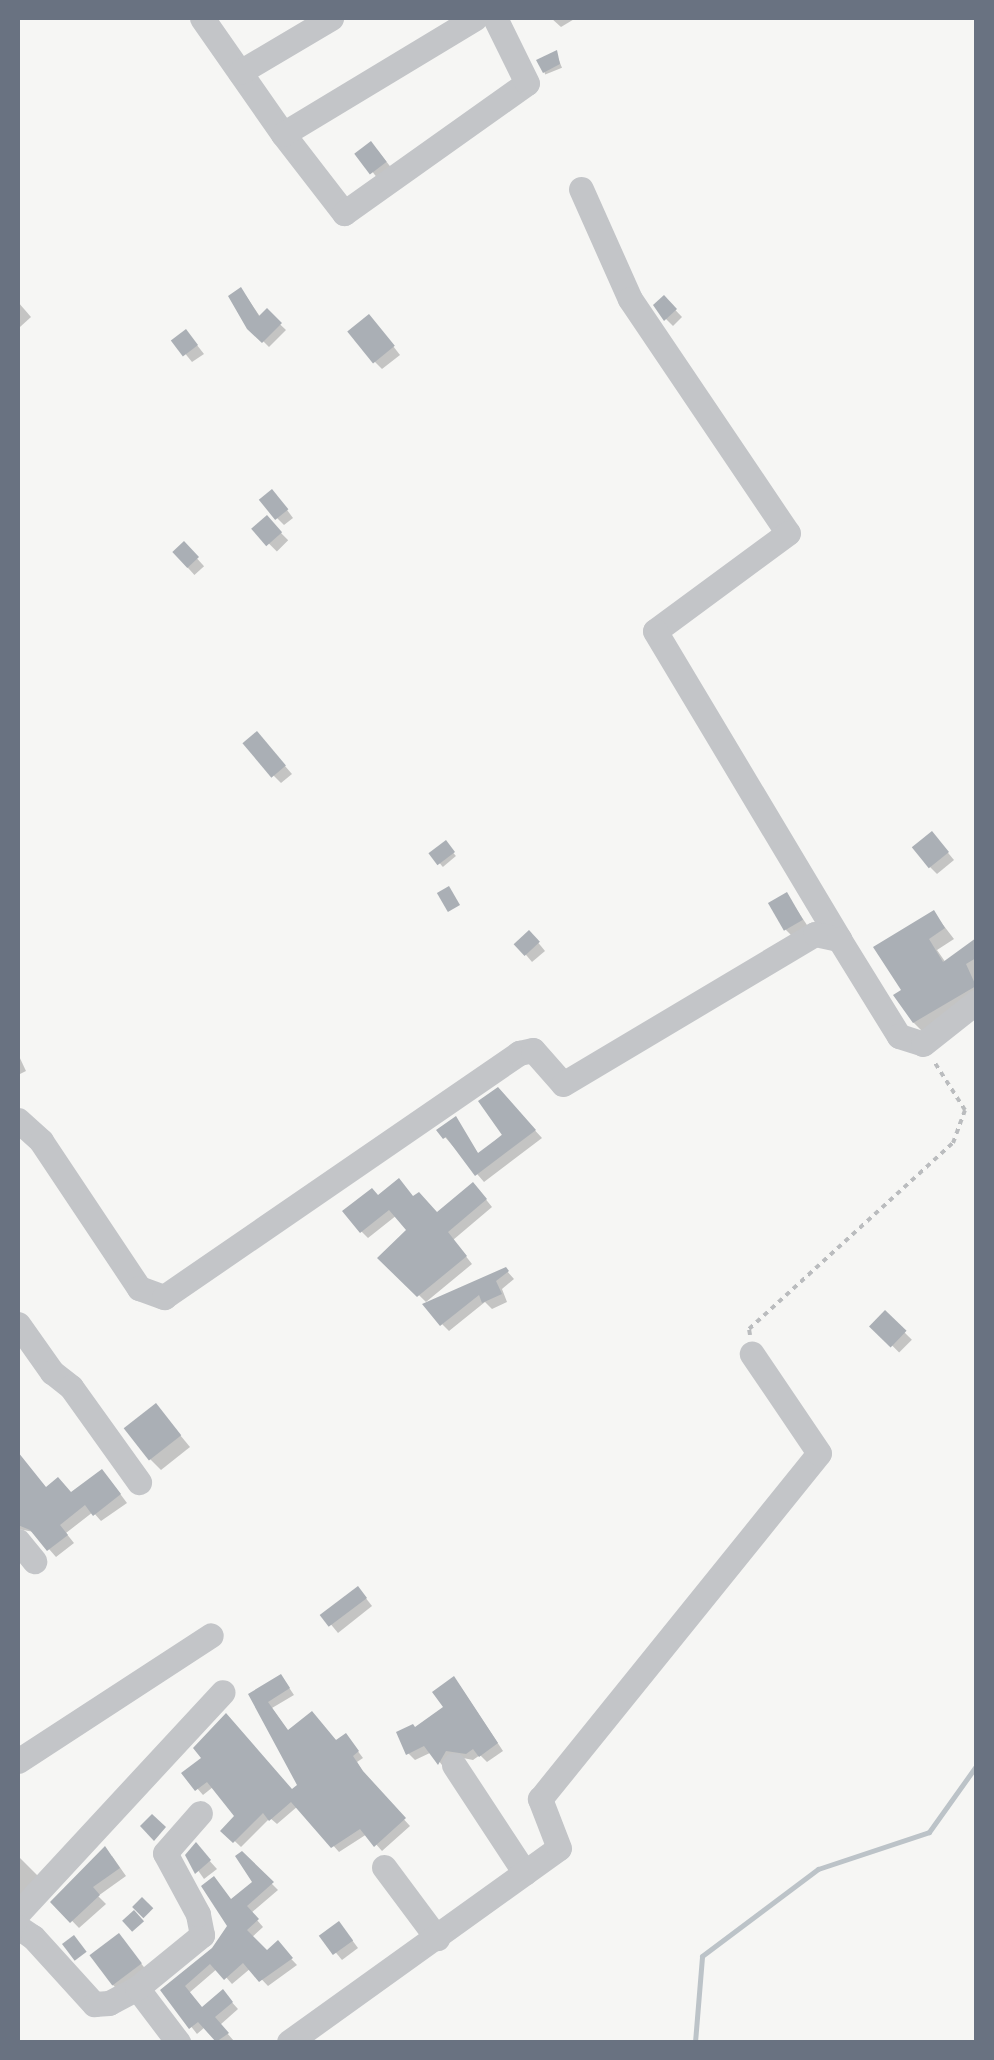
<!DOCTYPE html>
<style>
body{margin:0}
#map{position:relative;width:994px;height:2060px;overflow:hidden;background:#f6f6f4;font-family:"Fira Sans Condensed",sans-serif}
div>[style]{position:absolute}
.shadow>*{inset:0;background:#0003;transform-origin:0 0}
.stream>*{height:5px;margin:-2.5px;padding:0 2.5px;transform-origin:2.5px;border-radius:2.5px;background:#bcc3c8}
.building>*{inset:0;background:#aaafb5;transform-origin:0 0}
.path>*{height:4px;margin-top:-2px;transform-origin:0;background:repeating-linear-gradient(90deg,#babcbe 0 5px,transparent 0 10px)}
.minor>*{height:25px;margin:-12.5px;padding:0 12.5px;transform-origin:12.5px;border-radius:12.5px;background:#c3c5c8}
span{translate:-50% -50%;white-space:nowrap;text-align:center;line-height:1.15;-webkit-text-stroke:10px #fff;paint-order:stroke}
.frame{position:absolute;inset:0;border:20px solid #697281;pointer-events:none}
</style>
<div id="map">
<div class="shadow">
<div style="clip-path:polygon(551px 18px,576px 18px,561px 27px)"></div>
<div style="left:556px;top:53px;width:16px;height:18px;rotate:68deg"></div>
<div style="clip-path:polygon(378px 151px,393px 170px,379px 180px,358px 154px)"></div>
<div style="clip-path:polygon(246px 296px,261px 318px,267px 312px,286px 330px,269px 347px,249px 327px)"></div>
<div style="clip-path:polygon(664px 298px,682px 317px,673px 326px,666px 319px)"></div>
<div style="clip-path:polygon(18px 302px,31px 317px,20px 327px,18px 325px)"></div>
<div style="clip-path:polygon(376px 324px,400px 355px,382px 369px,375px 362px)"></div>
<div style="clip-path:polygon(193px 340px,204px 354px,192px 362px,175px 341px)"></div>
<div style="clip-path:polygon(279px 499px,293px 518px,284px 525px,277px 518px)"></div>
<div style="left:267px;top:519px;width:30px;height:16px;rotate:45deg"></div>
<div style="left:184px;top:544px;width:30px;height:13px;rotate:48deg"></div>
<div style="clip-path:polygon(264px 742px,292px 774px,281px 783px,274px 776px)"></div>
<div style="clip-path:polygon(939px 842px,954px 860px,937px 874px,930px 867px)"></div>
<div style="left:445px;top:843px;width:17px;height:17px;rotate:50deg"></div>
<div style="clip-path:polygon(787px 895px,809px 928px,793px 937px,786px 930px)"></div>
<div style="clip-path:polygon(934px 913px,954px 939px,937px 950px,946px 963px,976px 941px,976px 999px,922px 1031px,912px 1021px,904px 990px)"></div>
<div style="clip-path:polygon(536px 940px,545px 951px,532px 962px,516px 943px)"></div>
<div style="clip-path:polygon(18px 1054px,26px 1071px,18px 1075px)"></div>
<div style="clip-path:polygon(498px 1090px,542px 1138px,484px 1182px,445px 1137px,455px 1120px,479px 1155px,506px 1131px)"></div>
<div style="clip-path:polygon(480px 1192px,492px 1207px,453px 1240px,472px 1264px,426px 1302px,381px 1258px,409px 1230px,397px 1215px,368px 1238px,361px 1231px,378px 1198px,414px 1199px,437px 1215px)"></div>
<div style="clip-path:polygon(506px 1270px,514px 1279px,502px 1289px,507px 1302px,492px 1309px,485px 1302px,449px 1331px,442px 1324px)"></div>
<div style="left:885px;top:1313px;width:38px;height:18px;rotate:45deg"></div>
<div style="clip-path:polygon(156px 1406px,190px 1447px,161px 1470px,149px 1458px)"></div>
<div style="clip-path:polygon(18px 1456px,47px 1489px,71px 1495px,109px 1479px,127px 1503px,101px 1521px,93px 1512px,66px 1533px,74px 1543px,56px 1557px,34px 1532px,18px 1529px)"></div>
<div style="clip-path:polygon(365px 1597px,372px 1606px,338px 1633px,324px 1616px)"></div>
<div style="clip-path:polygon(286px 1683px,294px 1695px,272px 1708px,289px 1733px,351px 1742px,363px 1758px,357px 1762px,368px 1780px,410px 1826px,382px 1851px,367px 1834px,339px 1852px,298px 1806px,277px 1824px,270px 1818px,241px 1847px,224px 1831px,237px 1817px,213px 1787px,203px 1795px,184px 1773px,292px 1792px,300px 1786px,251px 1695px)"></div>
<div style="clip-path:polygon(460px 1686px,503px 1751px,487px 1762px,480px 1755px,473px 1760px,453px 1756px,445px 1769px,432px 1752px,415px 1760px,408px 1753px,415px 1730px,446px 1708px)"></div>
<div style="clip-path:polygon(196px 1846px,217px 1869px,204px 1879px,188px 1856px)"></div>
<div style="clip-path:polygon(242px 1854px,278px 1890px,251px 1913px,263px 1927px,251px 1938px,267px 1954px,277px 1944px,297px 1965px,268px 1986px,251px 1968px,232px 1984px,218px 1968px,189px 1993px,203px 2010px,229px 1999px,238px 2009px,220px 2025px,234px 2041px,219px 2042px,205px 2027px,197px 2034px,163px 1991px,214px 1949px,230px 1927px,232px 1902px,255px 1882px)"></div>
<div style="clip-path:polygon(112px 1856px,126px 1876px,98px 1896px,106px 1904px,79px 1928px,54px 1902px)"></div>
<div style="clip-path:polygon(19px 1857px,38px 1876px,18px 1904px,18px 1858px)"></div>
<div style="clip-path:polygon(346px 1932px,358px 1948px,342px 1960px,322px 1936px)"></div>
<div style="clip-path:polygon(126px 1944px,147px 1971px,118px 1990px,111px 1983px)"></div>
</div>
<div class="stream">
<div style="left:695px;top:2042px;width:86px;rotate:-85.3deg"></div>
<div style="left:702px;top:1956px;width:145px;rotate:-36.9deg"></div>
<div style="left:818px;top:1869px;width:117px;rotate:-18.4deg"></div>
<div style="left:929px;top:1832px;width:81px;rotate:-54.5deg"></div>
</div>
<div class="building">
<div style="clip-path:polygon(557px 50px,560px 64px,543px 73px,536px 60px)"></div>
<div style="left:371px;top:141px;width:26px;height:21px;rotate:53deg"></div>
<div style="clip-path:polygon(241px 287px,259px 316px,267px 308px,282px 323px,262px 343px,247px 329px,228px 296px)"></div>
<div style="clip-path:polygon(664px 295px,677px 309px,664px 321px,653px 305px)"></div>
<div style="left:369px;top:314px;width:41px;height:28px;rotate:51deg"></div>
<div style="left:186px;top:329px;width:20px;height:19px;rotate:53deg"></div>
<div style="left:272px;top:489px;width:26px;height:17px;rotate:51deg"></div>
<div style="left:267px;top:515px;width:23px;height:21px;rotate:49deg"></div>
<div style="left:184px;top:541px;width:22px;height:16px;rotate:47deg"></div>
<div style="left:257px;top:731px;width:45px;height:19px;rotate:50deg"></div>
<div style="left:932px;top:831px;width:27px;height:26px;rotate:51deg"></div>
<div style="left:446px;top:840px;width:15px;height:22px;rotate:53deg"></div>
<div style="left:449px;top:886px;width:22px;height:14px;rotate:60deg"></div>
<div style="left:787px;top:892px;width:32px;height:22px;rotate:60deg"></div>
<div style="clip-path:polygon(934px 910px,945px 928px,929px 939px,943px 962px,976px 938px,976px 958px,966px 964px,976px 986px,913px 1023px,893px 995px,901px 990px,873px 947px)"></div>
<div style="left:529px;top:930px;width:16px;height:21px;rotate:47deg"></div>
<div style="clip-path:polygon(498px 1087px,536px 1130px,475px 1176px,446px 1137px,443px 1139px,436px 1130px,456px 1116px,478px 1153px,502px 1135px,478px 1101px)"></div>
<div style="clip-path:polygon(399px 1178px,413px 1196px,419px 1192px,437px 1212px,473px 1182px,487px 1199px,448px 1232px,467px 1256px,417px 1297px,377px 1258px,406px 1230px,389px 1210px,360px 1233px,342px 1211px,372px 1188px,378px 1195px)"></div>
<div style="clip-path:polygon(506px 1267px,509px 1271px,496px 1281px,502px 1294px,482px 1303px,479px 1295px,440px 1326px,422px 1304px)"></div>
<div style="left:885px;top:1310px;width:30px;height:23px;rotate:44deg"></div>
<div style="left:156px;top:1403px;width:41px;height:41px;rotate:52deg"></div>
<div style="clip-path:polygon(18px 1452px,46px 1487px,58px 1477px,71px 1492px,102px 1469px,121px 1494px,93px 1516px,85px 1505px,60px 1525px,68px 1535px,47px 1551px,30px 1530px,18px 1525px)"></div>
<div style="left:358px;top:1586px;width:15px;height:48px;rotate:53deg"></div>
<div style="clip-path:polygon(281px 1674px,290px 1688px,268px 1702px,288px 1730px,312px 1711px,336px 1740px,346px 1733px,359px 1751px,353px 1756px,363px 1771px,406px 1818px,374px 1847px,360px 1829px,331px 1848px,291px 1802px,269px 1821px,263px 1813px,233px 1843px,220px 1831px,234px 1816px,207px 1782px,195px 1791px,181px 1773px,201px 1758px,193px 1748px,226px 1713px,292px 1789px,297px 1785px,248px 1694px)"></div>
<div style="clip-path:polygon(454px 1676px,498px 1743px,479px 1757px,473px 1749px,466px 1754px,446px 1751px,438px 1765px,424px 1746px,406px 1755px,396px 1732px,413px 1724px,415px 1727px,443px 1707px,432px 1692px)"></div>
<div style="clip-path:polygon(152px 1814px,166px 1827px,154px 1841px,140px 1826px)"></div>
<div style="clip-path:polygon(196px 1842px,211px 1860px,195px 1874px,185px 1855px)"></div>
<div style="clip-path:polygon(105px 1846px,120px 1868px,93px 1887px,100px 1895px,70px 1923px,50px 1902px)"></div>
<div style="clip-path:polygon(242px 1851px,274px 1882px,247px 1906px,259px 1919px,247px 1930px,267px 1950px,278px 1940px,293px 1958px,259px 1982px,243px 1963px,224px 1980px,210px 1964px,185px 1986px,202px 2007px,223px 1989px,233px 2002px,215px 2017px,229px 2033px,216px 2042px,198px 2022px,189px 2029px,160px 1990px,212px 1948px,227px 1926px,201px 1886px,214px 1876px,231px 1899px,252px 1882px,235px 1856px)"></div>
<div style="left:142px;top:1897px;width:16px;height:14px;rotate:45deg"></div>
<div style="left:134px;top:1910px;width:15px;height:16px;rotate:48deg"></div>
<div style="left:339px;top:1921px;width:24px;height:25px;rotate:54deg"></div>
<div style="left:119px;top:1933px;width:38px;height:37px;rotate:53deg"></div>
<div style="left:74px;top:1935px;width:21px;height:15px;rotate:53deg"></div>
</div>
<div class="path">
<div style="left:750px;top:1335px;width:6px;rotate:-99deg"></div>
<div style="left:749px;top:1329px;width:276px;rotate:-42.4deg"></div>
<div style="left:953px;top:1143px;width:35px;rotate:-70deg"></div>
<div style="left:965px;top:1110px;width:59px;rotate:-122.6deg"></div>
</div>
<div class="minor">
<div style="left:202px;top:18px;width:141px;rotate:55.1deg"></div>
<div style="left:283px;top:134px;width:100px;rotate:52.3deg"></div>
<div style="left:344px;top:213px;width:224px;rotate:-35.4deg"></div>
<div style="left:527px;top:83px;width:72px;rotate:-116.2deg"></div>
<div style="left:240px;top:72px;width:106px;rotate:-30.7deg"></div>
<div style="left:283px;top:134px;width:224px;rotate:-31.1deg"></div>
<div style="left:581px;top:189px;width:120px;rotate:66deg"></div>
<div style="left:630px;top:299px;width:282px;rotate:56deg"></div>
<div style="left:788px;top:533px;width:165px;rotate:143.6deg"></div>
<div style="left:655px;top:631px;width:359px;rotate:59.1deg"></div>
<div style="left:18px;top:1120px;width:31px;rotate:42deg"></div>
<div style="left:41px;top:1141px;width:177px;rotate:56.3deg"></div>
<div style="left:139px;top:1288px;width:27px;rotate:20deg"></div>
<div style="left:164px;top:1297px;width:431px;rotate:-34.5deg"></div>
<div style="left:519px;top:1053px;width:14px;rotate:-12deg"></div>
<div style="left:533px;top:1050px;width:45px;rotate:48.6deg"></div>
<div style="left:563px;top:1084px;width:293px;rotate:-30.8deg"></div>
<div style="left:815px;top:934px;width:25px;rotate:12deg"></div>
<div style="left:839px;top:939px;width:114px;rotate:58.3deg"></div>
<div style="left:899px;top:1036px;width:25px;rotate:18deg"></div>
<div style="left:923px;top:1044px;width:68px;rotate:-38.4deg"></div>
<div style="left:18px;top:1324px;width:59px;rotate:54.7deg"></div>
<div style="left:52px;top:1372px;width:24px;rotate:38deg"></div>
<div style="left:71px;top:1387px;width:117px;rotate:54.4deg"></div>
<div style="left:18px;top:1541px;width:26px;rotate:51deg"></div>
<div style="left:18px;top:1761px;width:230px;rotate:-33.1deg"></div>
<div style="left:454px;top:1765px;width:129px;rotate:56.7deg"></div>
<div style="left:384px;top:1867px;width:89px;rotate:53.3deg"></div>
<div style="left:18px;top:1913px;width:301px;rotate:-47.2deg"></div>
<div style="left:18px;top:1927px;width:18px;rotate:34deg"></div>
<div style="left:33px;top:1937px;width:91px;rotate:47.7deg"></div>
<div style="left:94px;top:2004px;width:15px;rotate:-4deg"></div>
<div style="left:109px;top:2003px;width:32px;rotate:-28deg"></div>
<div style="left:137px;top:1988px;width:68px;rotate:52.8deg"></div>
<div style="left:137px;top:1988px;width:84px;rotate:-39.2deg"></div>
<div style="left:202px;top:1935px;width:21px;rotate:-101deg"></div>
<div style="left:198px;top:1914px;width:69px;rotate:-118.4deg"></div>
<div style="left:165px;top:1853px;width:53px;rotate:-48.8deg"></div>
<div style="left:289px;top:2042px;width:332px;rotate:-35.7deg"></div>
<div style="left:559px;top:1848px;width:53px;rotate:-111.2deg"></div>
<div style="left:540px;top:1799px;width:444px;rotate:-51.1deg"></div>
<div style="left:819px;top:1453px;width:120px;rotate:-124.1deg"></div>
</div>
<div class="frame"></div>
</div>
